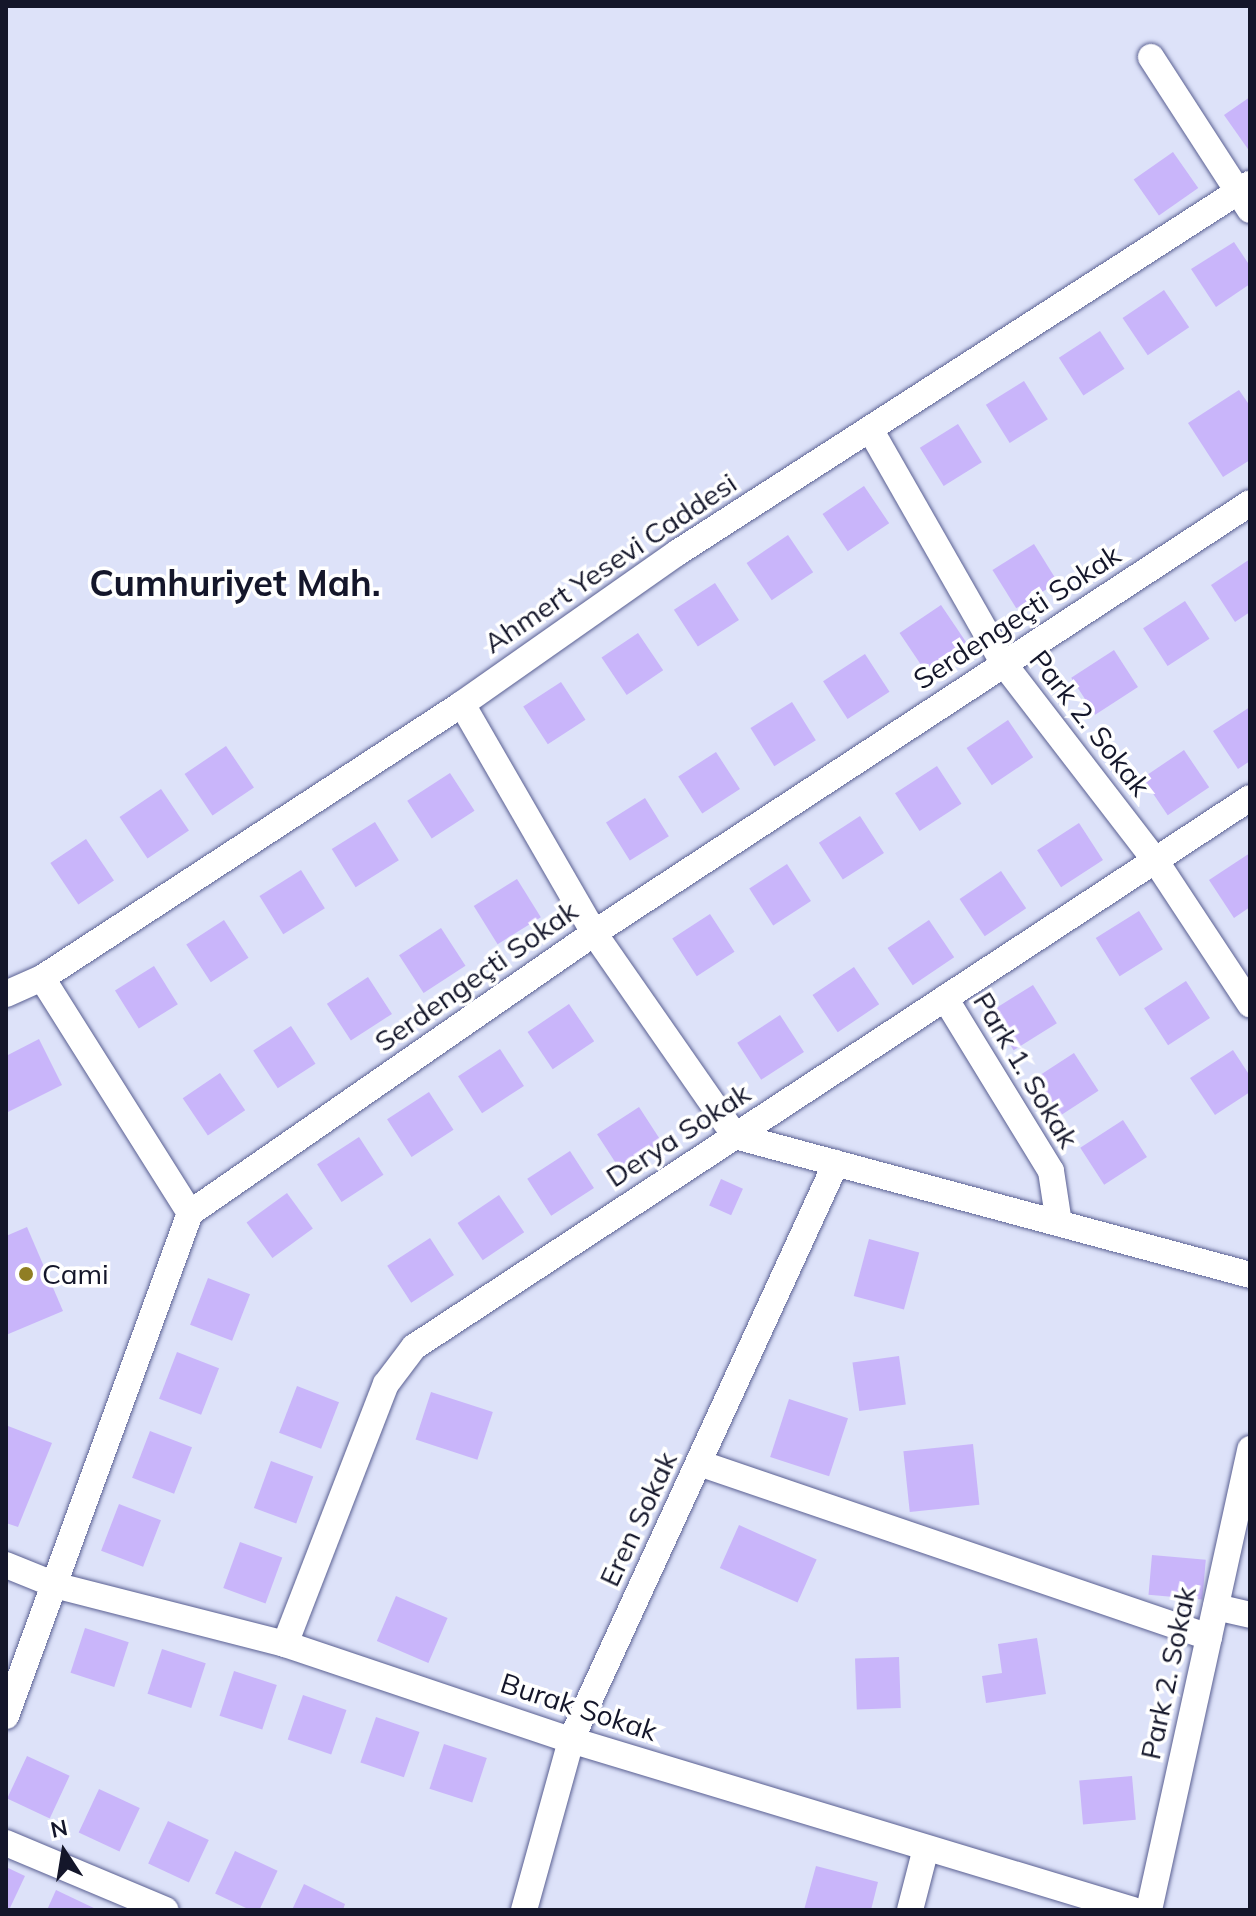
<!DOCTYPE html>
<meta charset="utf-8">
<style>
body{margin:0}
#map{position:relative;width:1256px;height:1916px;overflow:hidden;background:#dde2f9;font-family:Mulish,sans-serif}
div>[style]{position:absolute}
.building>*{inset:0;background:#c9b5fa;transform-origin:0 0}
.roads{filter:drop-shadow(0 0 2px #5a6092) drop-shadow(0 0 2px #5a6092)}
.street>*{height:26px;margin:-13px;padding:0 13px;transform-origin:13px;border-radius:13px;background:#fff}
.dots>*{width:22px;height:22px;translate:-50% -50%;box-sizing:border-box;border:4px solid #fff;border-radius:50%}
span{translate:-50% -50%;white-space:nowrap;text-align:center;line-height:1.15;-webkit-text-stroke:7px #fff;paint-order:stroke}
.street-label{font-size:28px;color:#14162a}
.poi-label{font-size:28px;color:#14162a}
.left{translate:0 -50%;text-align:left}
.district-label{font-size:36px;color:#14162a;font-weight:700}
.frame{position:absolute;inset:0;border:8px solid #14162a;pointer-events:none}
.north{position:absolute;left:24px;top:1812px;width:80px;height:80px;-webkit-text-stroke:6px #fff;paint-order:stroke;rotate:348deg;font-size:22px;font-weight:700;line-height:32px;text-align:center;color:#14162a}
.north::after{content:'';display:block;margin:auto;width:28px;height:36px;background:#14162a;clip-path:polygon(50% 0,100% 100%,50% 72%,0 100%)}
</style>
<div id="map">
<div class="building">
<div style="clip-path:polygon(1250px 97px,1250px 152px,1224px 115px)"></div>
<div style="left:1173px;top:152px;width:44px;height:48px;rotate:55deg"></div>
<div style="clip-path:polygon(1234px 242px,1250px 266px,1250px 284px,1216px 307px,1191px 269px)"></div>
<div style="left:1164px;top:290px;width:45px;height:50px;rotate:56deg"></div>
<div style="left:1100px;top:331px;width:45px;height:49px;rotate:57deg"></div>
<div style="left:1024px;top:381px;width:45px;height:45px;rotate:58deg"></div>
<div style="clip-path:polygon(1239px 390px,1250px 406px,1250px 460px,1223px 477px,1188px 423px)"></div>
<div style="left:958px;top:424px;width:45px;height:45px;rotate:58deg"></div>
<div style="left:864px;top:486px;width:45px;height:50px;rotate:56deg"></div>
<div style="left:788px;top:535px;width:45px;height:50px;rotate:56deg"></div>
<div style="left:1034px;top:544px;width:45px;height:49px;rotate:58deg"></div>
<div style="clip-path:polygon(1250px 559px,1250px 612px,1235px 622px,1211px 585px)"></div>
<div style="left:715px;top:583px;width:44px;height:49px;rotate:57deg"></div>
<div style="left:1185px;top:601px;width:45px;height:50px;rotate:57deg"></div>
<div style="left:941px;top:605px;width:45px;height:50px;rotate:56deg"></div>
<div style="left:638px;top:633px;width:45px;height:44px;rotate:56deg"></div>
<div style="left:1114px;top:650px;width:44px;height:51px;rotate:57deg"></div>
<div style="left:865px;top:654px;width:45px;height:50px;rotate:57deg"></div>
<div style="left:561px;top:682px;width:45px;height:45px;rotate:57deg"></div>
<div style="left:792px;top:702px;width:45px;height:49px;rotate:58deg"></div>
<div style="clip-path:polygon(1250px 707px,1250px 761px,1238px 769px,1213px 731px)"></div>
<div style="left:1008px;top:720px;width:45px;height:50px;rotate:56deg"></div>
<div style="left:226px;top:746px;width:50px;height:50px;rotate:56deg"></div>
<div style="left:1184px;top:750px;width:45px;height:50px;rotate:56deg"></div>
<div style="left:716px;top:752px;width:44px;height:45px;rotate:57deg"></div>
<div style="left:937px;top:766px;width:45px;height:50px;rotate:57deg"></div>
<div style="left:450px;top:773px;width:45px;height:51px;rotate:57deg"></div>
<div style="left:161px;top:789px;width:50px;height:50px;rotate:56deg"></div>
<div style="left:645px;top:798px;width:45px;height:46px;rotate:58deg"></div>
<div style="left:860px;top:816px;width:44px;height:49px;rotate:57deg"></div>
<div style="left:375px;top:822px;width:45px;height:51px;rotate:58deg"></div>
<div style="left:1079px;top:823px;width:44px;height:50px;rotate:57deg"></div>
<div style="left:86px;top:839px;width:50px;height:43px;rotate:56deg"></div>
<div style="clip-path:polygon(1250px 853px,1250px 907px,1234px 918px,1209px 880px)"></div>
<div style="left:787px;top:864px;width:44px;height:45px;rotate:57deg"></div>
<div style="left:301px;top:870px;width:45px;height:49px;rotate:58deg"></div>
<div style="left:1001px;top:871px;width:45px;height:50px;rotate:56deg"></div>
<div style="left:517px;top:879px;width:45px;height:51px;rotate:58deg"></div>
<div style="left:1139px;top:911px;width:45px;height:51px;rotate:58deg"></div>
<div style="left:710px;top:914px;width:45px;height:45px;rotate:57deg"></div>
<div style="left:224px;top:920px;width:45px;height:45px;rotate:57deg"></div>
<div style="left:929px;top:920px;width:45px;height:50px;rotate:56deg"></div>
<div style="left:441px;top:928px;width:45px;height:50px;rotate:57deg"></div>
<div style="left:154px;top:966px;width:45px;height:46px;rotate:58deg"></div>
<div style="left:854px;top:967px;width:45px;height:50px;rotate:56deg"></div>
<div style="left:368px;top:977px;width:44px;height:49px;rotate:57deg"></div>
<div style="left:1186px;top:981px;width:44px;height:50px;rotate:57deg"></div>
<div style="left:1033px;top:985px;width:45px;height:51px;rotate:58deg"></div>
<div style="left:569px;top:1004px;width:45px;height:50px;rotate:56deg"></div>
<div style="left:780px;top:1015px;width:44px;height:51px;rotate:57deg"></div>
<div style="left:291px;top:1026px;width:45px;height:45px;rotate:57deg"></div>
<div style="clip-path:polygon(39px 1039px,62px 1085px,6px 1113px,6px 1056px)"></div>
<div style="left:500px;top:1049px;width:44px;height:50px;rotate:57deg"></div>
<div style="clip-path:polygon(1233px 1050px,1250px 1076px,1250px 1092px,1215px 1115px,1190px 1078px)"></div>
<div style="left:1074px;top:1053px;width:45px;height:50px;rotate:57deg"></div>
<div style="left:220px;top:1073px;width:45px;height:45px;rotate:56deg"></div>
<div style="left:429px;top:1092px;width:45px;height:50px;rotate:57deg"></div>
<div style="left:639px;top:1107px;width:45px;height:50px;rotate:57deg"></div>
<div style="left:1123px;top:1120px;width:44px;height:51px;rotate:57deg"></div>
<div style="left:359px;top:1137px;width:45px;height:50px;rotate:57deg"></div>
<div style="left:570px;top:1151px;width:44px;height:51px;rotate:57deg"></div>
<div style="left:721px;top:1179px;width:24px;height:29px;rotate:24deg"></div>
<div style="left:287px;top:1193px;width:44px;height:50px;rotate:54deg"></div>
<div style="left:499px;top:1195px;width:45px;height:50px;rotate:56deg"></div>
<div style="clip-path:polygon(27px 1227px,63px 1311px,6px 1335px,6px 1236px)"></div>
<div style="left:430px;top:1238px;width:44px;height:51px;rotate:57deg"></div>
<div style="left:869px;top:1239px;width:52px;height:59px;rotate:15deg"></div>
<div style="left:208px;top:1278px;width:45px;height:50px;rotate:21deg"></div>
<div style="left:177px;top:1352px;width:45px;height:50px;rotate:21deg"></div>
<div style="left:899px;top:1356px;width:49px;height:47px;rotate:82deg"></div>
<div style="left:297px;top:1386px;width:45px;height:50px;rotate:21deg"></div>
<div style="left:431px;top:1392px;width:65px;height:50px;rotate:18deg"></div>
<div style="left:789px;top:1399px;width:62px;height:61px;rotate:18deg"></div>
<div style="clip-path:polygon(8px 1426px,52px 1443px,18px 1527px,6px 1523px)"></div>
<div style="left:150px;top:1431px;width:45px;height:50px;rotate:21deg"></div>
<div style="left:973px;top:1444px;width:61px;height:70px;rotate:84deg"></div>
<div style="left:271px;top:1461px;width:45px;height:50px;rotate:20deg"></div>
<div style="left:119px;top:1504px;width:45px;height:50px;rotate:21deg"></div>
<div style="left:739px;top:1525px;width:85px;height:47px;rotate:24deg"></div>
<div style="left:240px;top:1542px;width:45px;height:49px;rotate:20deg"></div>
<div style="left:1152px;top:1555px;width:54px;height:40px;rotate:5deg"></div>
<div style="left:396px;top:1596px;width:56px;height:49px;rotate:23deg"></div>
<div style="left:85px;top:1628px;width:46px;height:47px;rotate:18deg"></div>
<div style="clip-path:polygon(1037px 1638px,1046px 1694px,986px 1703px,982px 1676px,1002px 1673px,998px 1644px)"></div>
<div style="left:162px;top:1649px;width:46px;height:47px;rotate:18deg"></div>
<div style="left:899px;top:1657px;width:51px;height:44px;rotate:88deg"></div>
<div style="left:234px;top:1671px;width:45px;height:47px;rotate:18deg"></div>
<div style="left:303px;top:1695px;width:46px;height:47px;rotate:19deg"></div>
<div style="left:376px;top:1717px;width:46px;height:48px;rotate:19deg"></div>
<div style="left:444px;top:1744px;width:45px;height:47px;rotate:18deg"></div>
<div style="left:27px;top:1756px;width:47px;height:47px;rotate:25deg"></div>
<div style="left:1132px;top:1776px;width:44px;height:53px;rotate:85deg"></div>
<div style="left:99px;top:1789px;width:45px;height:48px;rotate:25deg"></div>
<div style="left:168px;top:1821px;width:45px;height:47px;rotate:25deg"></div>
<div style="left:235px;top:1851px;width:47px;height:47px;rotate:25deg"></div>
<div style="clip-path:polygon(816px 1866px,878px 1882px,871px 1910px,804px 1910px)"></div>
<div style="clip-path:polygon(6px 1867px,25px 1876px,9px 1910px,6px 1910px)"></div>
<div style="clip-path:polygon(304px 1884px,345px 1904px,343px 1910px,292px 1910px)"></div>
<div style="clip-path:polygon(56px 1890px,98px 1910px,47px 1910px)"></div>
</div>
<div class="roads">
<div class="street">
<div style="left:1151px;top:57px;width:182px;rotate:57.1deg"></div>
<div style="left:870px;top:429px;width:271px;rotate:60.3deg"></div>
<div style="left:1004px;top:664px;width:247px;rotate:52.4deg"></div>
<div style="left:1155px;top:860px;width:173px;rotate:56.6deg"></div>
<div style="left:462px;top:704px;width:264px;rotate:60deg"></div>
<div style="left:594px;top:933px;width:247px;rotate:55.2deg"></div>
<div style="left:735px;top:1136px;width:533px;rotate:15.1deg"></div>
<div style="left:42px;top:978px;width:278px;rotate:57.8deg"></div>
<div style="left:6px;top:994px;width:39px;rotate:-24deg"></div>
<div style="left:42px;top:978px;width:501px;rotate:-33.12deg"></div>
<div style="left:462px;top:704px;width:263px;rotate:-35.1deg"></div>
<div style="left:677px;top:553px;width:682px;rotate:-32.78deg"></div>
<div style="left:945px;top:998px;width:203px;rotate:58.5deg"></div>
<div style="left:1051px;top:1171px;width:53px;rotate:81.3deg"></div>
<div style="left:699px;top:1463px;width:539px;rotate:18.84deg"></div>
<div style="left:6px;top:1565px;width:56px;rotate:22deg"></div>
<div style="left:58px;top:1586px;width:234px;rotate:14.3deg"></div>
<div style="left:285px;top:1644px;width:302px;rotate:18.6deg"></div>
<div style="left:571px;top:1740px;width:587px;rotate:16.83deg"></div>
<div style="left:1216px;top:1607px;width:35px;rotate:13deg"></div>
<div style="left:285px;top:1644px;width:279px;rotate:-68.8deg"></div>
<div style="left:386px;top:1384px;width:46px;rotate:-52.9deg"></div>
<div style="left:414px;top:1347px;width:1000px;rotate:-33.29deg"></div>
<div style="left:6px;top:1716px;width:536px;rotate:-69.91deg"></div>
<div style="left:190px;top:1213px;width:492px;rotate:-34.7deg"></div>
<div style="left:594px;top:933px;width:784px;rotate:-33.24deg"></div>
<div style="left:6px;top:1843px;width:173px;rotate:22.8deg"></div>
<div style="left:524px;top:1910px;width:176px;rotate:-74.5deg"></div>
<div style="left:571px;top:1740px;width:635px;rotate:-65.33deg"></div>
<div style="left:910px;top:1910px;width:64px;rotate:-75.5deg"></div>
<div style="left:1149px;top:1910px;width:472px;rotate:-77.6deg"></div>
</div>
</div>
<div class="dots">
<div style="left:26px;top:1274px;background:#907e24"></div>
</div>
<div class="street-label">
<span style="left:610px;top:563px;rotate:-34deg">Ahmert Yesevi Caddesi</span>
<span style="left:1017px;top:617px;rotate:-33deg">Serdengeçti Sokak</span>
<span style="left:1090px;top:723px;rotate:52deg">Park 2. Sokak</span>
<span style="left:476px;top:976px;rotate:-35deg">Serdengeçti Sokak</span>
<span style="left:1026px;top:1070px;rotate:59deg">Park 1. Sokak</span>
<span style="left:678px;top:1135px;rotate:-33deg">Derya Sokak</span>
<span style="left:638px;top:1519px;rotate:-65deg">Eren Sokak</span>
<span style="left:1168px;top:1673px;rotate:-78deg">Park 2. Sokak</span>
<span style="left:579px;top:1707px;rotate:18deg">Burak Sokak</span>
</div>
<div class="poi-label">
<span class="left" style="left:42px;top:1274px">Cami</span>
</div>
<div class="district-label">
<span style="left:235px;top:583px">Cumhuriyet Mah.</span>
</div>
<div class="frame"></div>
<div class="north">N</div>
</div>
